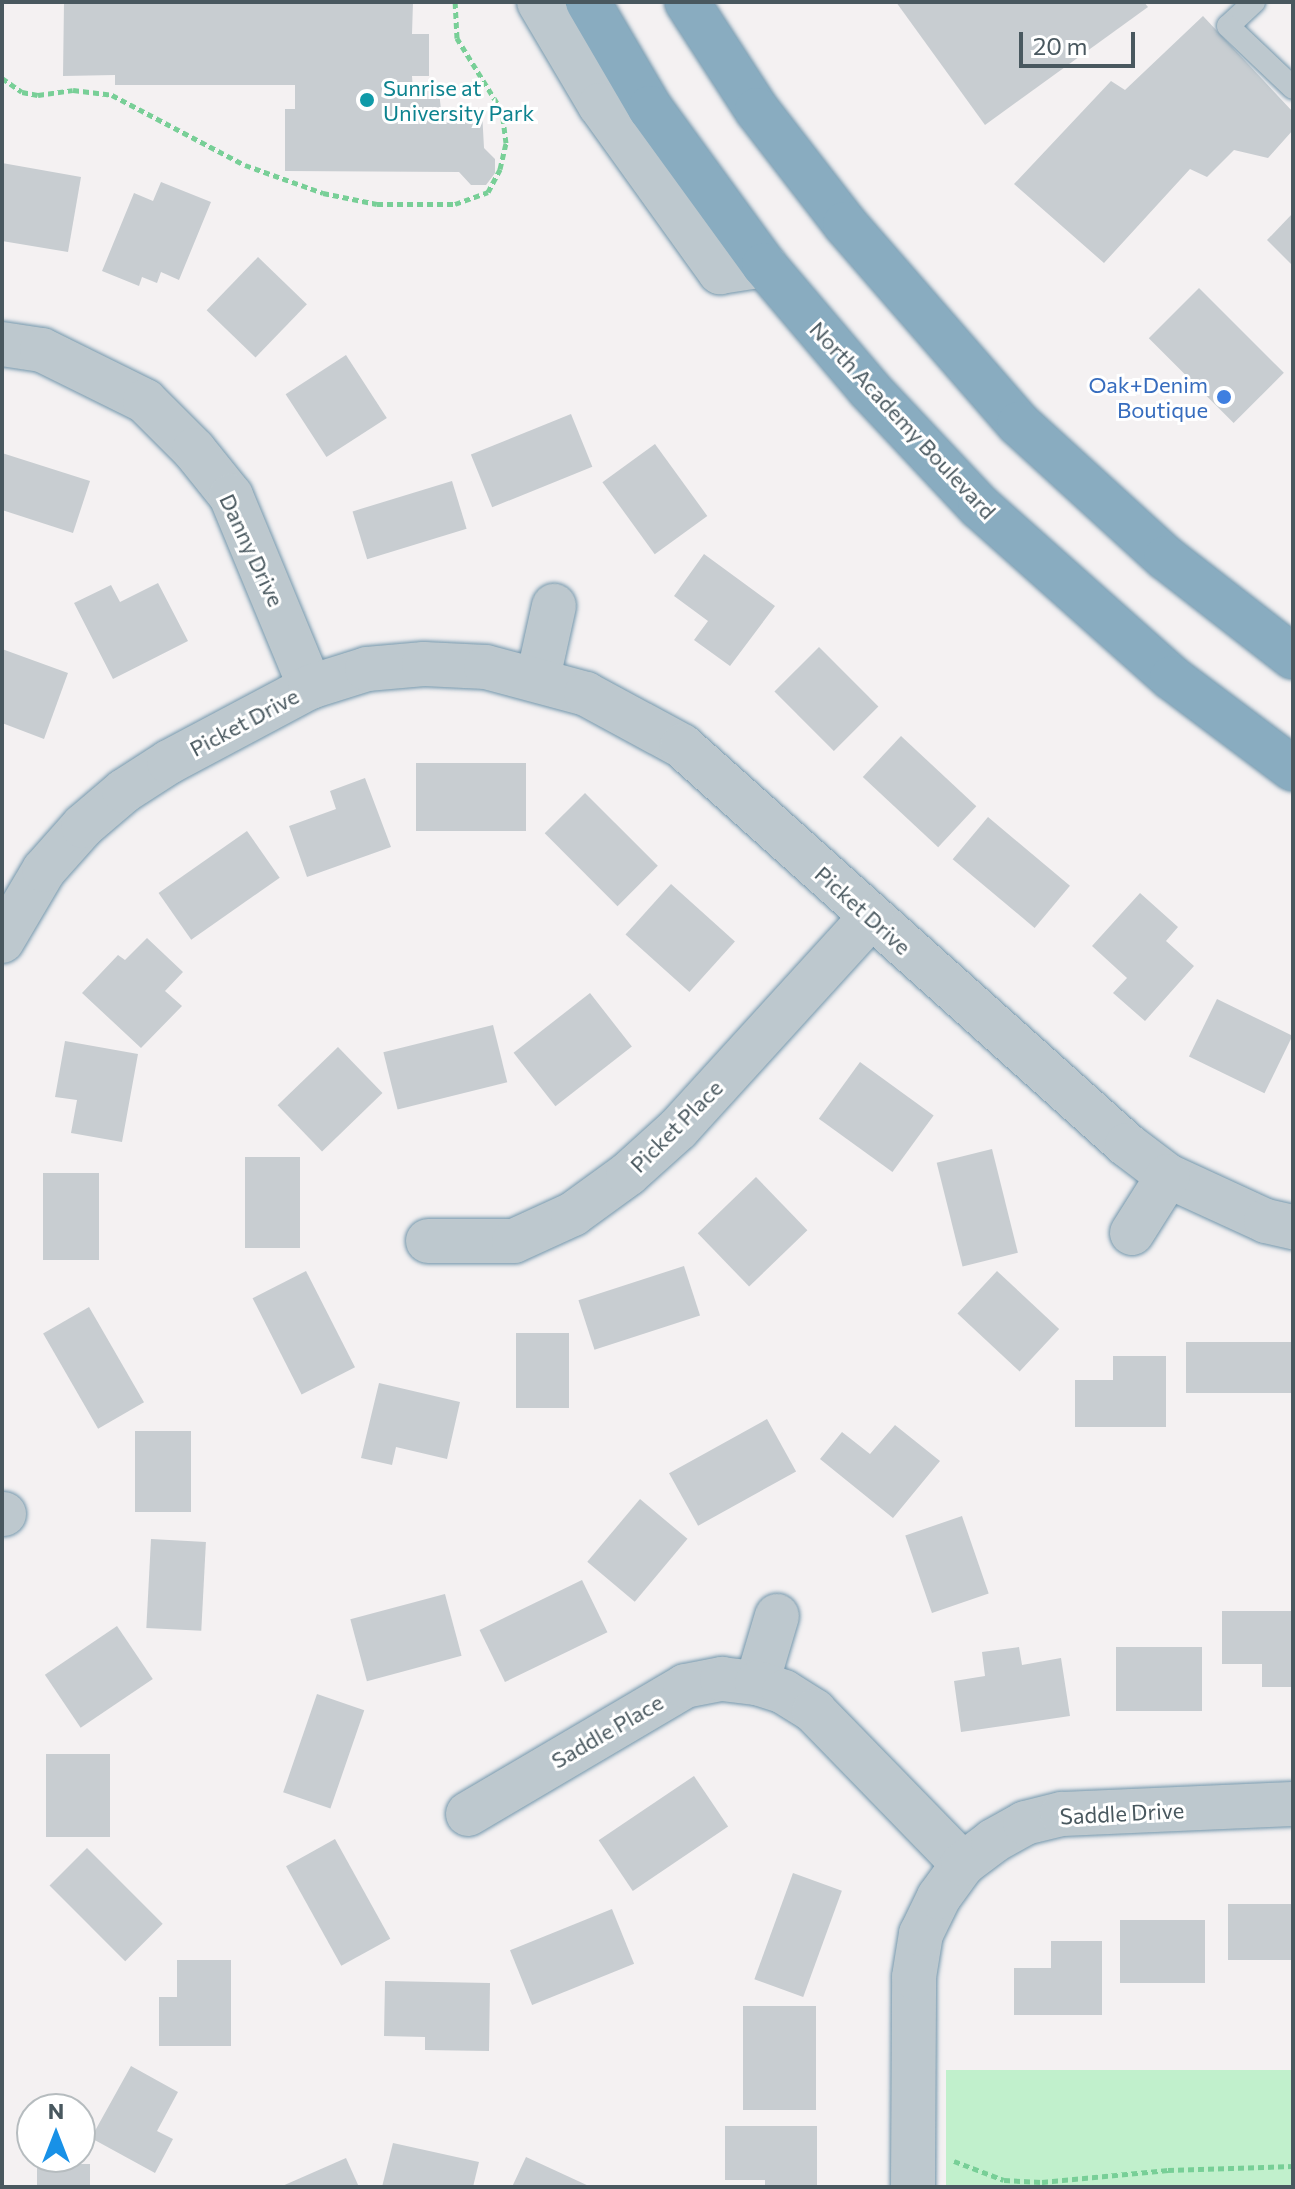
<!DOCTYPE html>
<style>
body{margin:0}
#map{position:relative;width:1295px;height:2189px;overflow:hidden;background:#f4f1f2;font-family:Commissioner,sans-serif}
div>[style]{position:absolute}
.green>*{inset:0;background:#c1f0cc;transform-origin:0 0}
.building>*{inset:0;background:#c8cdd1;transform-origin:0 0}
.path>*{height:5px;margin-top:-2.5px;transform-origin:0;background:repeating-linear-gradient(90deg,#78cf97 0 6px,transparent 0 10px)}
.roads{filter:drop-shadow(0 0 2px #7497ac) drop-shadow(0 0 2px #7497ac)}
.lane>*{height:22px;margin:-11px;padding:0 11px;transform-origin:11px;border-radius:11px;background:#bdc8ce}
.street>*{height:44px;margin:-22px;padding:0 22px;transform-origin:22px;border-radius:22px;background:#bdc8ce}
.highway>*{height:44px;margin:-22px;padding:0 22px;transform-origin:22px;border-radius:22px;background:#89acc0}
.dots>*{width:22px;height:22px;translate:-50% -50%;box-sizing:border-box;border:4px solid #fff;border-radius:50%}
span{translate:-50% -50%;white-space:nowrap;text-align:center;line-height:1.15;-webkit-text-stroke:6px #fff;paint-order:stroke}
.culture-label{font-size:22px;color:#0d838f}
.left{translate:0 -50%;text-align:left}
.shop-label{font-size:22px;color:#366cbe}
.right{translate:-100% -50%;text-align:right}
.street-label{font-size:22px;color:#49585f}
.frame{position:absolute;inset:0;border:4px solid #49585f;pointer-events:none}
.north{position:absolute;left:16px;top:2093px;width:80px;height:80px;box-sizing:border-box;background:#fff;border:2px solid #b6bcbf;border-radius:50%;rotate:0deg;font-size:22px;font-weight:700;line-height:32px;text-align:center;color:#49585f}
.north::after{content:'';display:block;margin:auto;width:28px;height:36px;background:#1891e7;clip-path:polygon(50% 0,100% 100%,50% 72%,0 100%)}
.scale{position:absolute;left:1019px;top:32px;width:116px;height:36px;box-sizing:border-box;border:4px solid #49585f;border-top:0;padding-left:10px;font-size:24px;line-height:28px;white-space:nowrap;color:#49585f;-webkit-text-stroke:6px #fff;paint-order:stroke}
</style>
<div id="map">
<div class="green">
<div style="left:1293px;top:2070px;width:117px;height:347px;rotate:90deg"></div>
</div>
<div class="building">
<div style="clip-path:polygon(64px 2px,413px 2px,412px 34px,429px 34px,429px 76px,412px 76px,413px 91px,439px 91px,441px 110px,482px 111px,484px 148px,495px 159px,495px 173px,486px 185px,471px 185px,459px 172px,285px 171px,285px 109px,295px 109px,295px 85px,115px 85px,115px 75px,63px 76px)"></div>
<div style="clip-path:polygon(896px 2px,1144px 2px,1148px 7px,985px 125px)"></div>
<div style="clip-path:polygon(1203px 16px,1293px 112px,1293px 130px,1268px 158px,1234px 150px,1207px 177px,1190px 169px,1104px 263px,1014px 184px,1111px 81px,1125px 90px)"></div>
<div style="clip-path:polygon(2px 163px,81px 177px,68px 252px,2px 241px)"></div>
<div style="clip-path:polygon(161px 182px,211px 202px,179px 280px,161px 272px,157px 283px,142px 277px,139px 286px,102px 271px,134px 193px,153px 201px)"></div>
<div style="clip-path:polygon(1293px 213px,1293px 266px,1267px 240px)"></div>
<div style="left:258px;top:257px;width:68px;height:74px;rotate:44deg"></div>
<div style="left:1199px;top:288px;width:120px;height:71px;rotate:45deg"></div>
<div style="left:346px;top:355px;width:75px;height:72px;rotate:57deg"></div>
<div style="left:571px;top:414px;width:57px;height:108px;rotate:68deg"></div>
<div style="left:655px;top:444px;width:89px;height:65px;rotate:54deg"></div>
<div style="clip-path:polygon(2px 453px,90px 481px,73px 533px,2px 510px)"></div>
<div style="left:452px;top:481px;width:50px;height:104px;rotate:73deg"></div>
<div style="clip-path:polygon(704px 554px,775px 606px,730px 666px,694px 640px,708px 621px,674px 596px)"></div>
<div style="clip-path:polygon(158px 583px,188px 641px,113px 679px,74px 603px,111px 585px,120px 602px)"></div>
<div style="left:819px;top:647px;width:84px;height:63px;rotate:45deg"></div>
<div style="clip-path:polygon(2px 649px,68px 673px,44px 739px,2px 723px)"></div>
<div style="left:901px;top:736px;width:103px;height:56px;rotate:43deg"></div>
<div style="left:416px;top:763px;width:110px;height:68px"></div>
<div style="clip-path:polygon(365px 778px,391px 847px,307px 877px,289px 826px,336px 809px,330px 791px)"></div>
<div style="left:585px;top:793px;width:103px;height:57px;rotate:45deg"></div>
<div style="left:988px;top:817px;width:107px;height:55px;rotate:40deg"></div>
<div style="left:247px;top:831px;width:57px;height:108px;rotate:55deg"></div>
<div style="left:671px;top:884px;width:86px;height:68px;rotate:42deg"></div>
<div style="clip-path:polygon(1140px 893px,1178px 927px,1166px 941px,1194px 966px,1145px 1021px,1113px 993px,1127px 978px,1092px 946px)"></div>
<div style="clip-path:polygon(147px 938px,183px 972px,165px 991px,182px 1006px,141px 1048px,82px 993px,118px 955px,125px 960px)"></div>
<div style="left:590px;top:993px;width:68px;height:97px;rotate:52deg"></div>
<div style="left:1217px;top:999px;width:84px;height:64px;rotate:26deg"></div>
<div style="left:493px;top:1025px;width:59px;height:113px;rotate:76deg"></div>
<div style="clip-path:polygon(65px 1041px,138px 1054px,122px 1142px,71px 1133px,77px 1100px,55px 1097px)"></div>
<div style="left:338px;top:1047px;width:64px;height:84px;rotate:46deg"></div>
<div style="left:860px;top:1062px;width:91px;height:70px;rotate:36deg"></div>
<div style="left:992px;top:1149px;width:107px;height:57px;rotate:76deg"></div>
<div style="left:245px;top:1157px;width:55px;height:91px"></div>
<div style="left:43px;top:1173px;width:56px;height:87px"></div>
<div style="left:756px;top:1177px;width:74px;height:81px;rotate:46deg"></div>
<div style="left:684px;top:1266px;width:52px;height:111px;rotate:72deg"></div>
<div style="left:306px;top:1271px;width:108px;height:60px;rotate:63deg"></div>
<div style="left:997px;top:1271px;width:85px;height:58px;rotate:43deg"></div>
<div style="left:89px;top:1307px;width:110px;height:53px;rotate:60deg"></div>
<div style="left:516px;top:1333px;width:53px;height:75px"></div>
<div style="left:1186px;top:1342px;width:107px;height:51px"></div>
<div style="clip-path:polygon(1113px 1356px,1166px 1356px,1166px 1427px,1075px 1427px,1075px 1380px,1113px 1380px)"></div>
<div style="clip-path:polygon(379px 1383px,460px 1402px,447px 1459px,396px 1447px,392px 1465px,361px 1458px)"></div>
<div style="left:767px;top:1419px;width:60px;height:112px;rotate:61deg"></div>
<div style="clip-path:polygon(895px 1425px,940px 1461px,893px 1518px,820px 1459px,842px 1432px,870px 1454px)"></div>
<div style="left:135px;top:1431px;width:56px;height:81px"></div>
<div style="left:640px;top:1499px;width:62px;height:82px;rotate:40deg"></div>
<div style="left:962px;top:1516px;width:82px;height:60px;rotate:71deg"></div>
<div style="left:151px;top:1539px;width:55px;height:89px;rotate:3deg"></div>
<div style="left:582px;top:1580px;width:58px;height:114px;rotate:64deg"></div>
<div style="left:445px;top:1594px;width:64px;height:98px;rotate:75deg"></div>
<div style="clip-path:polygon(1222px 1611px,1293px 1611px,1293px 1687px,1262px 1687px,1262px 1664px,1222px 1664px)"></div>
<div style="left:117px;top:1626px;width:64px;height:87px;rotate:56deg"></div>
<div style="clip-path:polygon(1019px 1647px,1022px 1665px,1061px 1658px,1070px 1716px,961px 1732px,954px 1681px,985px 1676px,982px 1652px)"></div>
<div style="left:1116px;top:1647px;width:86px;height:64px"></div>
<div style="left:317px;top:1694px;width:50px;height:104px;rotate:19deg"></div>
<div style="left:46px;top:1754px;width:64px;height:83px"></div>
<div style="left:694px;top:1776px;width:61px;height:115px;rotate:56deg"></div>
<div style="left:335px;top:1839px;width:114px;height:56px;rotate:61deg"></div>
<div style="left:87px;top:1848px;width:107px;height:53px;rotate:45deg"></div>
<div style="left:793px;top:1873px;width:52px;height:113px;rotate:20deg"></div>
<div style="left:1228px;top:1904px;width:65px;height:56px"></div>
<div style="left:612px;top:1909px;width:59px;height:110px;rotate:68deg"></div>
<div style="left:1120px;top:1920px;width:85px;height:63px"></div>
<div style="clip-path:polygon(1051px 1941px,1102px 1941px,1102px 2015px,1014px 2015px,1014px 1968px,1051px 1968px)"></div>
<div style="clip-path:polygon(177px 1960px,231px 1960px,231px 2046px,159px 2046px,159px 1997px,177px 1997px)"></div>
<div style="clip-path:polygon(385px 1981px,490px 1983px,489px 2051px,425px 2050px,425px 2037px,384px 2036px)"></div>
<div style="left:743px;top:2006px;width:73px;height:104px"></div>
<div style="clip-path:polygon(131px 2066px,178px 2092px,157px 2131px,173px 2139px,155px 2173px,91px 2138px)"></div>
<div style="clip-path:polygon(725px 2126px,817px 2126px,817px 2187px,765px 2187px,765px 2180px,725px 2180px)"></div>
<div style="clip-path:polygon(393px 2143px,479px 2162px,473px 2187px,382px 2187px)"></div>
<div style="clip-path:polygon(526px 2157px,591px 2187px,512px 2187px)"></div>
<div style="clip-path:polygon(346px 2158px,359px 2187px,280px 2187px)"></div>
<div style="left:37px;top:2164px;width:53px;height:23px"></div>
</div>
<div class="path">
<div style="left:2px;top:78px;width:24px;rotate:35deg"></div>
<div style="left:22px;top:92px;width:16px;rotate:11deg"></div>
<div style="left:38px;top:95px;width:35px;rotate:-8deg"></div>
<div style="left:73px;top:90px;width:39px;rotate:7deg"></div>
<div style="left:112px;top:95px;width:150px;rotate:27.8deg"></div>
<div style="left:245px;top:165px;width:83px;rotate:19.7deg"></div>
<div style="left:323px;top:193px;width:55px;rotate:11.5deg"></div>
<div style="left:377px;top:204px;width:78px"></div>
<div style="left:455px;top:204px;width:35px;rotate:-20deg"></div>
<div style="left:488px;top:192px;width:26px;rotate:-62deg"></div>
<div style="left:500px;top:169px;width:27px;rotate:-77deg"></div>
<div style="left:506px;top:143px;width:32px;rotate:-97deg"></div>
<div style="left:502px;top:111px;width:86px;rotate:-121.7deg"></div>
<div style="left:457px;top:38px;width:36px;rotate:-93deg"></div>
<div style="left:954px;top:2161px;width:53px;rotate:20.8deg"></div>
<div style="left:1004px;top:2180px;width:38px;rotate:3deg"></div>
<div style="left:1042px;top:2182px;width:127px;rotate:-5.4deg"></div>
<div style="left:1168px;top:2170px;width:125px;rotate:-1.8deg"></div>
</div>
<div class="roads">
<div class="lane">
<div style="left:1254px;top:2px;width:35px;rotate:137deg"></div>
<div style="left:1228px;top:26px;width:90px;rotate:43.6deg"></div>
</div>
<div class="street">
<div style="left:539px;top:2px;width:120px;rotate:59.4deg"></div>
<div style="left:600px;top:105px;width:206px;rotate:54.3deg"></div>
<div style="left:720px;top:272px;width:45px;rotate:-9deg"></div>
<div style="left:2px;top:344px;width:40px;rotate:8.5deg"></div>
<div style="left:42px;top:350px;width:115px;rotate:26.3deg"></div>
<div style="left:145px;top:401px;width:69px;rotate:45deg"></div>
<div style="left:194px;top:450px;width:59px;rotate:51.2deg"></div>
<div style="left:231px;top:496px;width:207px;rotate:67.5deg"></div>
<div style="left:538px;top:678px;width:74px;rotate:-77.5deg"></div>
<div style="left:2px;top:941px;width:82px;rotate:-59.4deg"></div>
<div style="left:44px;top:870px;width:59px;rotate:-48.4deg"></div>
<div style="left:83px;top:826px;width:54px;rotate:-40.5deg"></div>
<div style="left:124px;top:791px;width:54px;rotate:-32.8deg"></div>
<div style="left:169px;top:762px;width:160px;rotate:-28deg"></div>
<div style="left:310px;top:687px;width:60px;rotate:-17.5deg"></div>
<div style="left:367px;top:669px;width:57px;rotate:-5deg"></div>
<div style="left:424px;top:664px;width:62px;rotate:2.8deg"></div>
<div style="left:486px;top:667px;width:104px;rotate:15.1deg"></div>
<div style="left:586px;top:694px;width:109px;rotate:28.4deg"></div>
<div style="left:682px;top:746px;width:598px;rotate:41.88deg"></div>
<div style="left:1127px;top:1145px;width:51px;rotate:37.1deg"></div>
<div style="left:1168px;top:1176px;width:108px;rotate:24.7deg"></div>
<div style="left:1266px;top:1221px;width:28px;rotate:13deg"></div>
<div style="left:1132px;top:1233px;width:67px;rotate:-57.7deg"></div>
<div style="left:428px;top:1241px;width:86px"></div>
<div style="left:514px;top:1241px;width:65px;rotate:-24.6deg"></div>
<div style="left:573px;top:1214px;width:68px;rotate:-36deg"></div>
<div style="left:628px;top:1174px;width:67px;rotate:-42deg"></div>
<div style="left:678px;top:1129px;width:287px;rotate:-47.7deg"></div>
<div style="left:2px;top:1514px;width:2px"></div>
<div style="left:757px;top:1683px;width:70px;rotate:-73.4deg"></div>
<div style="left:468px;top:1814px;width:252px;rotate:-30.5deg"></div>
<div style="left:685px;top:1686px;width:38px;rotate:-11deg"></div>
<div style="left:722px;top:1679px;width:35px;rotate:7deg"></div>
<div style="left:757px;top:1683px;width:28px;rotate:18deg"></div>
<div style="left:784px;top:1692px;width:36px;rotate:32deg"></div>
<div style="left:814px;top:1711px;width:214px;rotate:45.8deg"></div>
<div style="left:913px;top:2187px;width:210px;rotate:-89.7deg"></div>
<div style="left:914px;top:1977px;width:44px;rotate:-80.8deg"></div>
<div style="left:921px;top:1934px;width:41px;rotate:-64.1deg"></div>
<div style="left:939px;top:1897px;width:41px;rotate:-54deg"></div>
<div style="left:963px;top:1864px;width:38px;rotate:-37deg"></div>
<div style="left:993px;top:1841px;width:37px;rotate:-29deg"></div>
<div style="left:1025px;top:1823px;width:38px;rotate:-14deg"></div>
<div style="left:1062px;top:1814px;width:231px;rotate:-2.5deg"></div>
</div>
<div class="highway">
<div style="left:588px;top:2px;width:123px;rotate:59.7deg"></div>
<div style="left:650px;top:108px;width:194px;rotate:54deg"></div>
<div style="left:764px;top:265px;width:162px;rotate:49.7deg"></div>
<div style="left:869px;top:389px;width:162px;rotate:46.8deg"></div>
<div style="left:980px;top:507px;width:257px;rotate:41.7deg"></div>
<div style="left:1172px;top:678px;width:151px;rotate:36.9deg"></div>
<div style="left:687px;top:2px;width:129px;rotate:57.1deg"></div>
<div style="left:757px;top:110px;width:144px;rotate:52.3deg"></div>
<div style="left:845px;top:224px;width:265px;rotate:49deg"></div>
<div style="left:1019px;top:424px;width:199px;rotate:42.4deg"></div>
<div style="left:1166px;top:558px;width:161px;rotate:37.9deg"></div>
</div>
</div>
<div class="dots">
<div style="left:367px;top:100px;background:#0f9aa8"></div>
<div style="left:1224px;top:397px;background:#3f7fe0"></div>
</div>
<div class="culture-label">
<span class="left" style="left:383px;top:100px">Sunrise at<br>University Park</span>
</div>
<div class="shop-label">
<span class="right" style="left:1208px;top:397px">Oak+Denim<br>Boutique</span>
</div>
<div class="street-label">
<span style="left:903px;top:420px;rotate:47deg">North Academy Boulevard</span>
<span style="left:252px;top:550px;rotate:65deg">Danny Drive</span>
<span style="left:244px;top:722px;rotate:-28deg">Picket Drive</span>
<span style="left:863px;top:910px;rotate:42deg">Picket Drive</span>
<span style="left:676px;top:1126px;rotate:-45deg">Picket Place</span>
<span style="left:607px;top:1731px;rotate:-30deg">Saddle Place</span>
<span style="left:1122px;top:1813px;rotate:-3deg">Saddle Drive</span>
</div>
<div class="frame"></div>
<div class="north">N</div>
<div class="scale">20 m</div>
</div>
